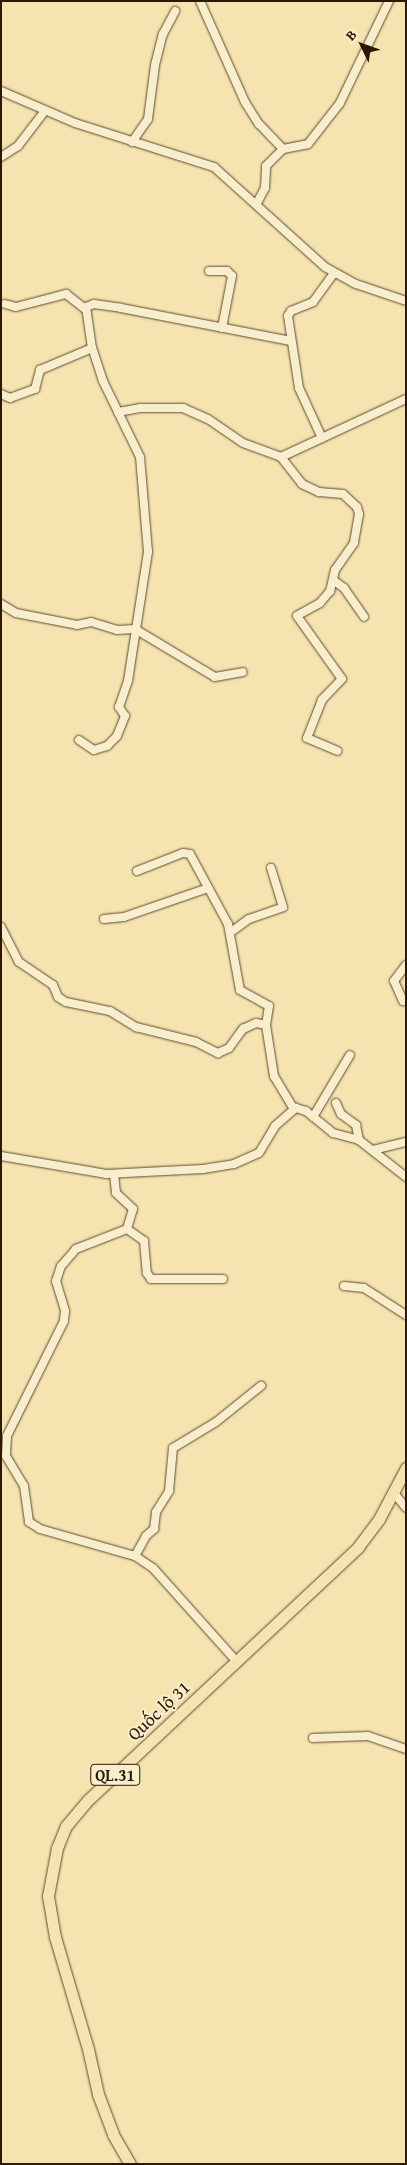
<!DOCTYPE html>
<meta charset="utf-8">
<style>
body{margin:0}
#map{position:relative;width:407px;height:2165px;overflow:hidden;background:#f5e3b0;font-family:"Gentium Book Plus",serif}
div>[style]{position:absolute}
.roads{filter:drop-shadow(0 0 1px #5f4a2d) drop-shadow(0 0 1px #5f4a2d)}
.minor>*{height:8px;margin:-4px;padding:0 4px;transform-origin:4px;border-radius:4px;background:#f8edcc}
.highway>*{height:11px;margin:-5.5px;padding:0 5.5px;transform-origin:5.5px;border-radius:5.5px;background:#f5e3b0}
span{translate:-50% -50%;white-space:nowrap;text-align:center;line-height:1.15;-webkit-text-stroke:4px #f8edcc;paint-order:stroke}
.shield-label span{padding:1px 4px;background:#f8edcc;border:1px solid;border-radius:4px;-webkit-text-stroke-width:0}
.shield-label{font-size:16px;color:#2d1701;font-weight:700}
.street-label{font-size:18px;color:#2d1701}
.frame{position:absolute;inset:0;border:2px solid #2d1701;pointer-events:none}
.north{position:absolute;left:337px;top:20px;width:50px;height:50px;-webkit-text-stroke:4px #f8edcc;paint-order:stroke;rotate:312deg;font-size:14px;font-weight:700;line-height:20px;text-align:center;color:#2d1701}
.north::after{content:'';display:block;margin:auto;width:18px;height:22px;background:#2d1701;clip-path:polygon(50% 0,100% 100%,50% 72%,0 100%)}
</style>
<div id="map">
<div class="roads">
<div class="minor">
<div style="left:200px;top:1px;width:111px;rotate:66deg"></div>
<div style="left:245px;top:102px;width:26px;rotate:58deg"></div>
<div style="left:259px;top:124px;width:35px;rotate:46deg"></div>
<div style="left:1px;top:91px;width:81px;rotate:23.4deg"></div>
<div style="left:75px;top:123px;width:146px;rotate:17.6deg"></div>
<div style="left:214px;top:167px;width:149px;rotate:42deg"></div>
<div style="left:325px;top:267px;width:35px;rotate:29deg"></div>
<div style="left:356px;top:284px;width:53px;rotate:18.8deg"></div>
<div style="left:132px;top:142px;width:28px;rotate:-55deg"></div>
<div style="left:148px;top:119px;width:54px;rotate:-82.6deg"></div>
<div style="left:155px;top:65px;width:32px;rotate:-76deg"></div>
<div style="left:163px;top:34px;width:26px;rotate:-62deg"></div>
<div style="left:1px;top:157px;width:20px;rotate:-33deg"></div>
<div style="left:18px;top:146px;width:43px;rotate:-52.6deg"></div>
<div style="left:257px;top:203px;width:17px;rotate:-62deg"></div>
<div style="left:265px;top:188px;width:22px;rotate:-87deg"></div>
<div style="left:266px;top:166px;width:24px;rotate:-45deg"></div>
<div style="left:283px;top:149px;width:25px;rotate:-11deg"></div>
<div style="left:308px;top:144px;width:52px;rotate:-52deg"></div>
<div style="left:340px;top:103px;width:113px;rotate:-64.3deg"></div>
<div style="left:209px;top:271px;width:18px"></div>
<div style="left:227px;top:271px;width:7px;rotate:45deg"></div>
<div style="left:232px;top:276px;width:53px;rotate:100.9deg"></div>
<div style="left:5px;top:304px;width:11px;rotate:15deg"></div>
<div style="left:16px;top:307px;width:52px;rotate:-14.6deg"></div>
<div style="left:66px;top:294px;width:24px;rotate:38deg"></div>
<div style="left:1px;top:394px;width:10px;rotate:24deg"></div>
<div style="left:10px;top:398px;width:27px;rotate:-20deg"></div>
<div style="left:35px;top:389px;width:20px;rotate:-75deg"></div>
<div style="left:40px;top:370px;width:56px;rotate:-22.9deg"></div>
<div style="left:118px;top:412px;width:22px;rotate:-10deg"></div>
<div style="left:140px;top:408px;width:43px"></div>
<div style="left:183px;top:408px;width:27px;rotate:24deg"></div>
<div style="left:208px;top:419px;width:42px;rotate:34.4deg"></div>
<div style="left:243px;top:443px;width:40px;rotate:20.2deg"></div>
<div style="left:281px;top:457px;width:138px;rotate:-24.9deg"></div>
<div style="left:322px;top:438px;width:55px;rotate:-114.7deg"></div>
<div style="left:299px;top:388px;width:73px;rotate:-98.7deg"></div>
<div style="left:288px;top:316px;width:6px;rotate:-59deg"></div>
<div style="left:291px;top:311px;width:24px;rotate:-22deg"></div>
<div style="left:313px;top:302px;width:36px;rotate:-54deg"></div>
<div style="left:281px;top:457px;width:34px;rotate:52deg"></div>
<div style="left:302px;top:484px;width:19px;rotate:25deg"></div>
<div style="left:319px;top:492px;width:24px;rotate:5deg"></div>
<div style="left:343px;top:494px;width:19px;rotate:43deg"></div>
<div style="left:357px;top:507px;width:7px;rotate:74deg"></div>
<div style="left:359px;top:514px;width:29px;rotate:100deg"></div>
<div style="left:354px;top:543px;width:33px;rotate:125deg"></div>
<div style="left:335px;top:570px;width:22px;rotate:103deg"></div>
<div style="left:330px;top:591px;width:16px;rotate:130deg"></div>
<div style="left:320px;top:603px;width:26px;rotate:151deg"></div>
<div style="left:297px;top:616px;width:77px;rotate:54.5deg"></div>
<div style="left:342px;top:679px;width:29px;rotate:134deg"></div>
<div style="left:322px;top:700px;width:41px;rotate:111.5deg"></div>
<div style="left:307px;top:738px;width:33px;rotate:23deg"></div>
<div style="left:333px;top:580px;width:14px;rotate:36deg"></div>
<div style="left:344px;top:588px;width:35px;rotate:55deg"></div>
<div style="left:1px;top:604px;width:17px;rotate:31deg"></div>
<div style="left:16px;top:613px;width:62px;rotate:11.1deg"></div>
<div style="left:77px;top:625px;width:14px;rotate:-12deg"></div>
<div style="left:91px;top:622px;width:27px;rotate:17deg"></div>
<div style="left:117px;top:630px;width:18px;rotate:-3deg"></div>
<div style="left:135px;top:629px;width:93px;rotate:31deg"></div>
<div style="left:215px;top:677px;width:28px;rotate:-10deg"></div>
<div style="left:79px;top:740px;width:18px;rotate:34deg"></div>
<div style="left:94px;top:750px;width:14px;rotate:-17deg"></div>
<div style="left:107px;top:746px;width:14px;rotate:-45deg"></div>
<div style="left:117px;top:736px;width:22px;rotate:-68deg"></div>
<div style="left:125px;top:716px;width:11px;rotate:-124deg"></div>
<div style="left:119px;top:707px;width:28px;rotate:-71deg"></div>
<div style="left:128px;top:681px;width:131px;rotate:-81.2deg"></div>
<div style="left:148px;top:552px;width:95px;rotate:-94.8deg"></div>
<div style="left:140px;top:457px;width:85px;rotate:-116deg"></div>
<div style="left:103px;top:381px;width:35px;rotate:-108deg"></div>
<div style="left:92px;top:348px;width:41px;rotate:-98.3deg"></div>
<div style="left:86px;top:307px;width:9px;rotate:-21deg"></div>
<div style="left:94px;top:304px;width:27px;rotate:8deg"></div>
<div style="left:121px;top:308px;width:173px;rotate:11deg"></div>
<div style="left:137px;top:871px;width:49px;rotate:-21.4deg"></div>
<div style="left:183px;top:853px;width:7px;rotate:8deg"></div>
<div style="left:190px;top:854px;width:80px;rotate:61.5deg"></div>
<div style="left:228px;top:924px;width:67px;rotate:79.7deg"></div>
<div style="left:240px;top:990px;width:33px;rotate:29deg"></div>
<div style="left:269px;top:1006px;width:19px;rotate:99deg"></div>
<div style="left:104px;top:919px;width:20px;rotate:-6deg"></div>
<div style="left:124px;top:917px;width:89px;rotate:-19deg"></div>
<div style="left:1px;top:927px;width:39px;rotate:63deg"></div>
<div style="left:19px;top:962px;width:41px;rotate:34.1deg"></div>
<div style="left:53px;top:985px;width:13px;rotate:67deg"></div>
<div style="left:58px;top:997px;width:9px;rotate:32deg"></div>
<div style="left:66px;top:1002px;width:45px;rotate:11.6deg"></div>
<div style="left:110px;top:1011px;width:31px;rotate:32deg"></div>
<div style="left:136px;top:1027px;width:62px;rotate:14deg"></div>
<div style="left:196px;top:1042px;width:25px;rotate:27deg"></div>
<div style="left:218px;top:1053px;width:12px;rotate:-24deg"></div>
<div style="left:229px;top:1048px;width:24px;rotate:-54deg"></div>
<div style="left:243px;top:1029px;width:14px;rotate:-25deg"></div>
<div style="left:256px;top:1023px;width:10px;rotate:11deg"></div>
<div style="left:266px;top:1025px;width:52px;rotate:81.1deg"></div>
<div style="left:274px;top:1076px;width:37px;rotate:59deg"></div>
<div style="left:231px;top:932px;width:22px;rotate:-36deg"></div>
<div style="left:249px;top:919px;width:36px;rotate:-19deg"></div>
<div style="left:283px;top:907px;width:41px;rotate:-107.1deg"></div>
<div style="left:403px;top:1001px;width:22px;rotate:-114deg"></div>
<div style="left:394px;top:981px;width:20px;rotate:-53deg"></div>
<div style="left:336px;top:1103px;width:12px;rotate:66deg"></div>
<div style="left:341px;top:1114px;width:19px;rotate:36deg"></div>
<div style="left:356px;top:1125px;width:15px;rotate:79deg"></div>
<div style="left:313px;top:1117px;width:72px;rotate:-59.2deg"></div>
<div style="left:373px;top:1150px;width:34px;rotate:-14deg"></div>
<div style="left:1px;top:1156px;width:107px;rotate:9.7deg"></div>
<div style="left:106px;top:1174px;width:97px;rotate:-3deg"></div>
<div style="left:203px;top:1169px;width:31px;rotate:-9deg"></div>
<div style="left:234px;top:1164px;width:27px;rotate:-24deg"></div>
<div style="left:259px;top:1153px;width:31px;rotate:-59deg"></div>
<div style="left:275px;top:1126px;width:28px;rotate:-41deg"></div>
<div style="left:296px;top:1108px;width:10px;rotate:17deg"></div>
<div style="left:306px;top:1111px;width:35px;rotate:39deg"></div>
<div style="left:333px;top:1133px;width:27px;rotate:15deg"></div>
<div style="left:359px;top:1140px;width:60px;rotate:38.2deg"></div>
<div style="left:114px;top:1174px;width:19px;rotate:84deg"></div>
<div style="left:116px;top:1193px;width:23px;rotate:43deg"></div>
<div style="left:133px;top:1209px;width:21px;rotate:107deg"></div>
<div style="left:127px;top:1229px;width:55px;rotate:158.6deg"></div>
<div style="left:76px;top:1249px;width:23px;rotate:131deg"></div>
<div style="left:61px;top:1266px;width:16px;rotate:108deg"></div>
<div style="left:56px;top:1281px;width:31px;rotate:73deg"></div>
<div style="left:65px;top:1311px;width:10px;rotate:96deg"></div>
<div style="left:64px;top:1321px;width:128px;rotate:116.4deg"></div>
<div style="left:7px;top:1436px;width:20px;rotate:93deg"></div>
<div style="left:6px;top:1456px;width:35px;rotate:59deg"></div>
<div style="left:24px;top:1486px;width:36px;rotate:82deg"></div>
<div style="left:29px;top:1522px;width:13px;rotate:32deg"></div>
<div style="left:40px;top:1529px;width:99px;rotate:15.9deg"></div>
<div style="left:135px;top:1556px;width:22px;rotate:34deg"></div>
<div style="left:153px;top:1568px;width:126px;rotate:48.2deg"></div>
<div style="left:127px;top:1229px;width:21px;rotate:35deg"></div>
<div style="left:144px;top:1241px;width:32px;rotate:85deg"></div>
<div style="left:147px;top:1273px;width:7px;rotate:56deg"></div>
<div style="left:151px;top:1279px;width:72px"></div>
<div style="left:344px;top:1286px;width:20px;rotate:6deg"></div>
<div style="left:364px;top:1288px;width:50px;rotate:32.7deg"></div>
<div style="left:394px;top:1493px;width:19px;rotate:51deg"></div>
<div style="left:135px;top:1556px;width:23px;rotate:-61deg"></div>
<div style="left:146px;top:1536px;width:11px;rotate:-41deg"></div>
<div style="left:154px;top:1529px;width:17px;rotate:-83deg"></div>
<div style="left:156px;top:1512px;width:25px;rotate:-58deg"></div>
<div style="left:169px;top:1491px;width:43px;rotate:-84.7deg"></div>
<div style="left:173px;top:1448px;width:50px;rotate:-31.2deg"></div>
<div style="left:216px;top:1422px;width:58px;rotate:-38.7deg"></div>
<div style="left:313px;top:1738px;width:55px;rotate:-2.1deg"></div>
<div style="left:368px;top:1736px;width:40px;rotate:18.9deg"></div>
</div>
<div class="highway">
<div style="left:130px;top:2164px;width:34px;rotate:-120deg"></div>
<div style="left:113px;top:2134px;width:43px;rotate:-110.6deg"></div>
<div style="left:98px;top:2094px;width:46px;rotate:-102.5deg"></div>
<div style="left:88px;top:2049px;width:117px;rotate:-106.4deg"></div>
<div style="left:55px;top:1937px;width:42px;rotate:-99.7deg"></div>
<div style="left:48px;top:1896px;width:49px;rotate:-79.4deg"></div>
<div style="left:57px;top:1848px;width:24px;rotate:-68deg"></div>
<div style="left:66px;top:1826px;width:34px;rotate:-50deg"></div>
<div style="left:88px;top:1800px;width:370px;rotate:-43.1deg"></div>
<div style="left:358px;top:1547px;width:35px;rotate:-53deg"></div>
<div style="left:379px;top:1519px;width:58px;rotate:-62.1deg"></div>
</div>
</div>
<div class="shield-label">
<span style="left:115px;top:1775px">QL.31</span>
</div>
<div class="street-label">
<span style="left:159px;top:1711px;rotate:-43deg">Quốc lộ 31</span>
</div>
<div class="frame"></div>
<div class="north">B</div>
</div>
